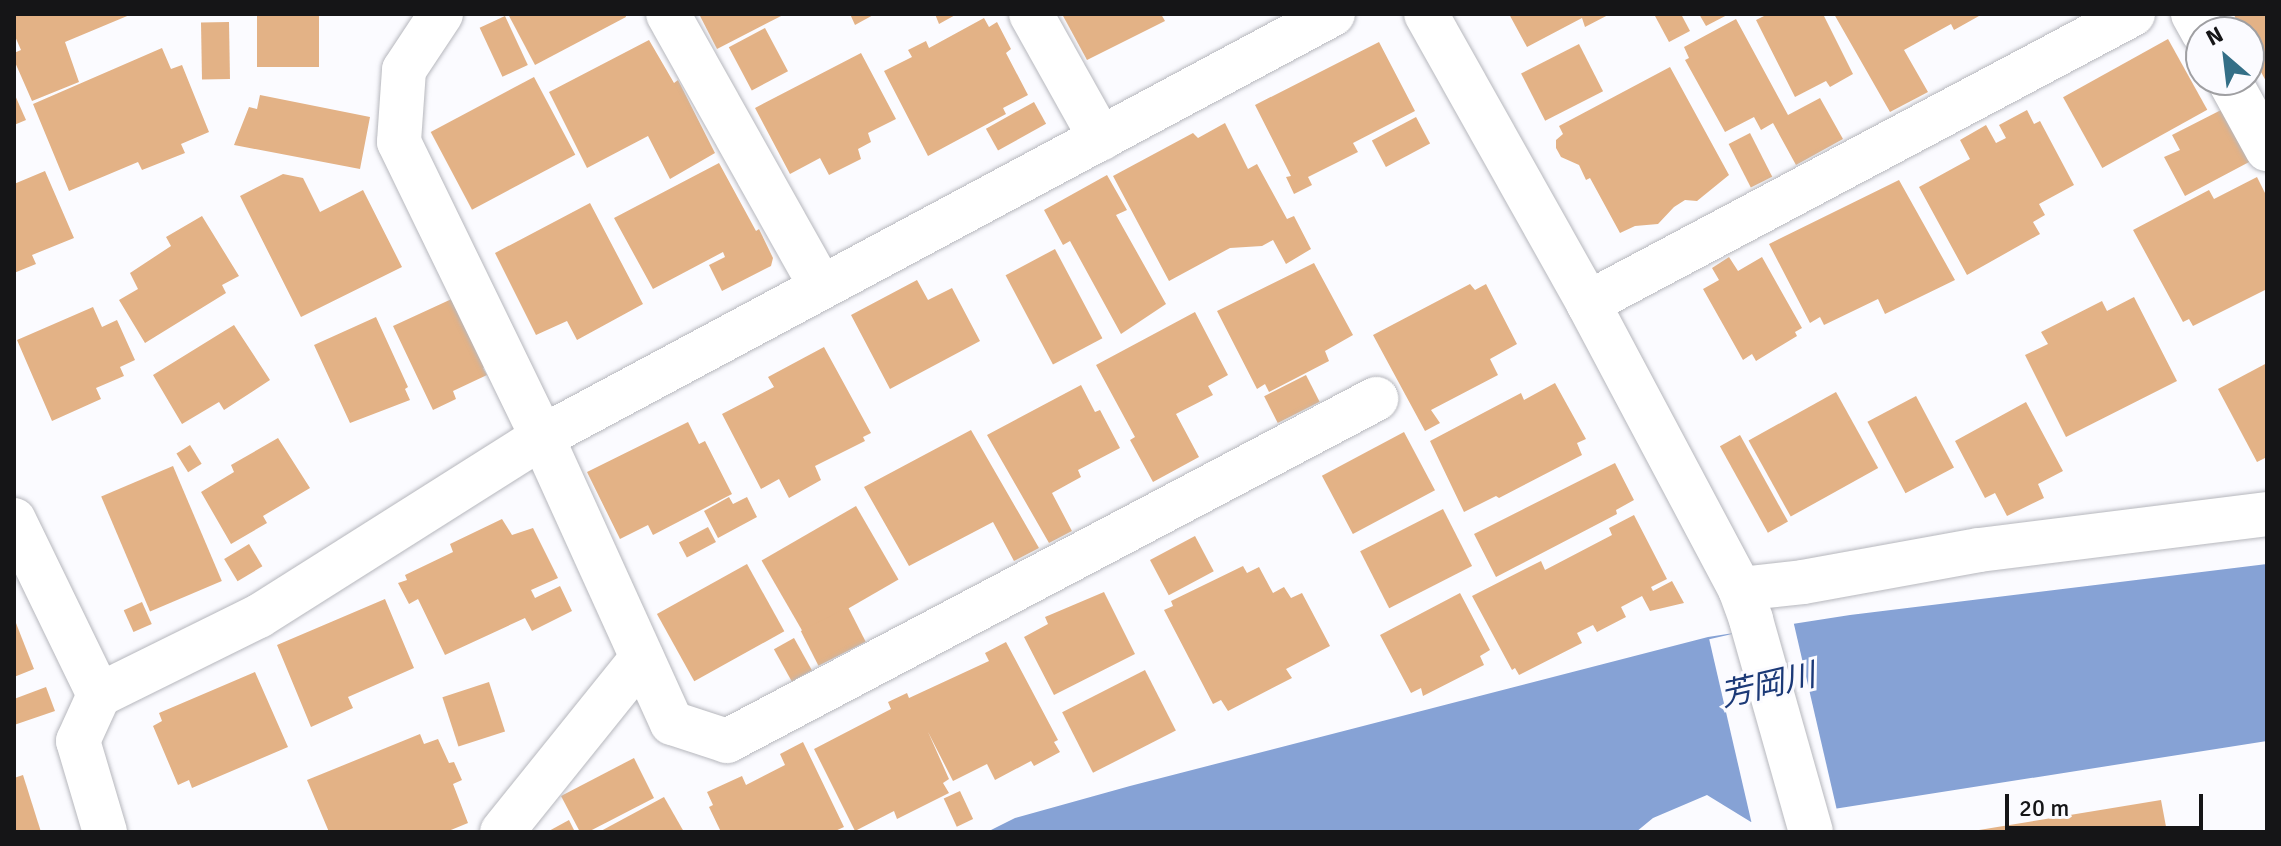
<!DOCTYPE html>
<meta charset="utf-8">
<style>
body{margin:0}
#map{position:relative;width:2281px;height:846px;overflow:hidden;background:#fbfbff;font-family:Signika,"Noto Sans JP",sans-serif}
div>[style]{position:absolute}
.water>*{inset:0;background:#86a2d5}
.pier>*{inset:0;background:#fbfbff;transform-origin:0 0}
.building>*{inset:0;background:#e3b286;transform-origin:0 0}
.roads{filter:drop-shadow(0 0 2px #b6b7bd) drop-shadow(0 0 2px #b6b7bd)}
.street>*{height:44px;margin:-22px;padding:0 22px;transform-origin:22px;border-radius:22px;background:#fff}
.secondary>*{height:44px;margin:-22px;padding:0 22px;transform-origin:22px;border-radius:22px;background:#fff}
span{translate:-50% -50%;white-space:nowrap;text-align:center;line-height:1.15;-webkit-text-stroke:6px #fbfbff;paint-order:stroke}
.water-label{font-size:32px;color:#1b3977;font-style:italic}
.frame{position:absolute;inset:0;border:16px solid #151517;pointer-events:none}
.north{position:absolute;left:2185px;top:16px;width:80px;height:80px;box-sizing:border-box;background:#fbfbff;border:2px solid #9f9fa2;border-radius:50%;rotate:332deg;font-size:22px;font-weight:700;line-height:32px;text-align:center;color:#151517}
.north::after{content:'';display:block;margin:auto;width:28px;height:36px;background:#346f87;clip-path:polygon(50% 0,100% 100%,50% 72%,0 100%)}
.scale{position:absolute;left:2005px;top:794px;width:198px;height:36px;box-sizing:border-box;border:4px solid #151517;border-top:0;padding-left:10px;font-size:24px;line-height:28px;white-space:nowrap;color:#151517;-webkit-text-stroke:6px #fbfbff;paint-order:stroke}
</style>
<div id="map">
<div class="water">
<div style="clip-path:polygon(2267px 564px,2267px 741px,1751px 822px,1707px 795px,1653px 818px,1636px 832px,987px 832px,1015px 818px,1130px 786px,1708px 637px,1850px 615px)"></div>
</div>
<div class="pier">
<div style="left:1793px;top:620px;width:195px;height:86px;rotate:77deg"></div>
</div>
<div class="building">
<div style="clip-path:polygon(14px 14px,132px 14px,65px 42px,79px 82px,32px 101px,14px 60px,14px 53px,21px 50px,14px 34px)"></div>
<div style="left:257px;top:14px;width:62px;height:53px"></div>
<div style="clip-path:polygon(508px 14px,625px 14px,626px 17px,535px 65px)"></div>
<div style="clip-path:polygon(699px 14px,785px 14px,717px 49px)"></div>
<div style="clip-path:polygon(850px 14px,875px 14px,855px 25px)"></div>
<div style="clip-path:polygon(935px 14px,957px 14px,939px 24px)"></div>
<div style="clip-path:polygon(1062px 14px,1161px 14px,1165px 21px,1087px 60px)"></div>
<div style="clip-path:polygon(1509px 14px,1610px 14px,1585px 27px,1582px 18px,1527px 47px)"></div>
<div style="clip-path:polygon(1658px 14px,1681px 14px,1690px 31px,1669px 42px,1655px 16px)"></div>
<div style="clip-path:polygon(1699px 14px,1729px 14px,1706px 26px)"></div>
<div style="clip-path:polygon(1768px 14px,1823px 14px,1853px 74px,1830px 87px,1826px 81px,1795px 97px,1756px 20px)"></div>
<div style="clip-path:polygon(1834px 14px,1977px 14px,1979px 16px,1954px 30px,1951px 24px,1904px 50px,1928px 92px,1890px 112px)"></div>
<div style="clip-path:polygon(2234px 14px,2267px 14px,2267px 83px,2249px 50px,2249px 32px,2240px 32px)"></div>
<div style="left:505px;top:16px;width:54px;height:28px;rotate:65deg"></div>
<div style="clip-path:polygon(984px 18px,989px 27px,997px 22px,1011px 49px,1006px 53px,1028px 95px,1003px 108px,1006px 114px,928px 156px,884px 71px,912px 57px,908px 50px,926px 41px,929px 48px)"></div>
<div style="clip-path:polygon(1736px 19px,1788px 115px,1820px 98px,1843px 139px,1796px 165px,1773px 123px,1761px 130px,1754px 117px,1725px 132px,1685px 60px,1689px 58px,1684px 47px)"></div>
<div style="left:229px;top:22px;width:57px;height:28px;rotate:89deg"></div>
<div style="left:765px;top:28px;width:49px;height:41px;rotate:62deg"></div>
<div style="left:2168px;top:39px;width:81px;height:120px;rotate:61deg"></div>
<div style="clip-path:polygon(649px 40px,674px 83px,678px 80px,715px 153px,670px 179px,648px 136px,587px 168px,549px 92px)"></div>
<div style="clip-path:polygon(1379px 42px,1415px 111px,1353px 143px,1358px 152px,1308px 177px,1312px 185px,1294px 194px,1286px 177px,1291px 176px,1255px 105px)"></div>
<div style="left:1579px;top:44px;width:53px;height:65px;rotate:63deg"></div>
<div style="clip-path:polygon(162px 48px,171px 69px,182px 65px,209px 132px,181px 144px,185px 153px,142px 170px,138px 162px,69px 191px,33px 104px)"></div>
<div style="clip-path:polygon(861px 53px,896px 119px,868px 133px,871px 142px,858px 149px,861px 159px,829px 175px,820px 158px,790px 174px,755px 108px)"></div>
<div style="clip-path:polygon(1670px 67px,1729px 175px,1697px 201px,1685px 200px,1674px 207px,1658px 224px,1635px 226px,1620px 233px,1590px 178px,1586px 180px,1579px 165px,1561px 157px,1556px 148px,1556px 140px,1563px 134px,1559px 126px)"></div>
<div style="left:534px;top:77px;width:88px;height:117px;rotate:62deg"></div>
<div style="clip-path:polygon(14px 93px,26px 120px,14px 125px)"></div>
<div style="clip-path:polygon(260px 95px,370px 117px,360px 169px,234px 145px,249px 107px,257px 109px)"></div>
<div style="left:1034px;top:102px;width:25px;height:55px;rotate:61deg"></div>
<div style="clip-path:polygon(2223px 109px,2251px 161px,2185px 196px,2164px 157px,2180px 150px,2172px 135px)"></div>
<div style="clip-path:polygon(2027px 110px,2034px 124px,2040px 121px,2074px 185px,2039px 204px,2045px 215px,2033px 222px,2040px 234px,1967px 275px,1919px 187px,1970px 159px,1960px 140px,1986px 125px,1996px 143px,2006px 138px,1999px 125px)"></div>
<div style="left:1416px;top:117px;width:30px;height:50px;rotate:62deg"></div>
<div style="clip-path:polygon(1225px 123px,1248px 169px,1257px 164px,1287px 219px,1294px 216px,1311px 249px,1286px 264px,1273px 240px,1262px 246px,1230px 248px,1169px 281px,1113px 176px,1193px 133px,1198px 138px)"></div>
<div style="left:1750px;top:133px;width:49px;height:24px;rotate:63deg"></div>
<div style="clip-path:polygon(719px 163px,756px 231px,759px 229px,773px 258px,771px 266px,722px 291px,709px 265px,725px 257px,723px 252px,653px 289px,614px 218px)"></div>
<div style="clip-path:polygon(45px 171px,74px 238px,32px 255px,36px 264px,14px 273px,14px 184px)"></div>
<div style="clip-path:polygon(283px 174px,303px 178px,320px 212px,363px 190px,402px 267px,301px 317px,240px 196px)"></div>
<div style="clip-path:polygon(1107px 175px,1127px 210px,1116px 215px,1166px 304px,1121px 334px,1070px 241px,1063px 245px,1044px 210px)"></div>
<div style="clip-path:polygon(2257px 177px,2267px 197px,2267px 289px,2193px 326px,2189px 319px,2183px 322px,2133px 230px,2209px 190px,2214px 199px)"></div>
<div style="clip-path:polygon(1899px 180px,1955px 280px,1885px 314px,1878px 299px,1824px 325px,1820px 317px,1810px 323px,1769px 244px)"></div>
<div style="clip-path:polygon(590px 203px,643px 304px,577px 340px,567px 321px,536px 335px,495px 253px)"></div>
<div style="clip-path:polygon(202px 216px,239px 276px,222px 285px,226px 293px,145px 343px,119px 300px,138px 289px,130px 273px,171px 246px,166px 237px)"></div>
<div style="left:1055px;top:249px;width:101px;height:56px;rotate:62deg"></div>
<div style="clip-path:polygon(1729px 257px,1738px 271px,1762px 257px,1802px 328px,1795px 332px,1797px 336px,1756px 361px,1752px 354px,1743px 360px,1703px 289px,1719px 280px,1712px 268px)"></div>
<div style="clip-path:polygon(1314px 263px,1353px 335px,1325px 351px,1329px 361px,1269px 392px,1265px 384px,1257px 389px,1217px 311px)"></div>
<div style="clip-path:polygon(917px 280px,928px 300px,952px 288px,980px 341px,890px 389px,851px 315px)"></div>
<div style="clip-path:polygon(1470px 284px,1475px 290px,1486px 284px,1517px 344px,1490px 359px,1498px 375px,1431px 410px,1440px 423px,1425px 431px,1373px 335px)"></div>
<div style="clip-path:polygon(456px 297px,487px 366px,483px 368px,487px 375px,453px 391px,456px 399px,433px 410px,393px 326px)"></div>
<div style="clip-path:polygon(2134px 297px,2177px 381px,2066px 437px,2025px 355px,2048px 344px,2041px 332px,2102px 301px,2107px 311px)"></div>
<div style="clip-path:polygon(93px 307px,102px 327px,117px 320px,135px 360px,120px 367px,124px 376px,96px 388px,101px 399px,52px 421px,17px 340px)"></div>
<div style="clip-path:polygon(1195px 312px,1228px 375px,1208px 386px,1213px 395px,1176px 414px,1199px 457px,1153px 482px,1130px 440px,1135px 437px,1096px 365px)"></div>
<div style="clip-path:polygon(376px 317px,408px 387px,405px 389px,410px 400px,350px 423px,314px 345px)"></div>
<div style="clip-path:polygon(234px 325px,270px 380px,224px 410px,219px 402px,182px 424px,153px 375px)"></div>
<div style="clip-path:polygon(824px 347px,871px 433px,863px 437px,865px 441px,815px 466px,821px 480px,789px 498px,779px 479px,761px 489px,722px 414px,774px 387px,768px 377px)"></div>
<div style="clip-path:polygon(2267px 363px,2267px 457px,2257px 462px,2218px 389px)"></div>
<div style="left:1306px;top:375px;width:30px;height:47px;rotate:63deg"></div>
<div style="clip-path:polygon(1555px 383px,1586px 439px,1577px 443px,1582px 455px,1499px 498px,1496px 496px,1464px 512px,1430px 441px,1521px 393px,1524px 400px)"></div>
<div style="clip-path:polygon(1081px 385px,1095px 412px,1100px 410px,1120px 448px,1078px 470px,1081px 477px,1052px 493px,1072px 531px,1049px 543px,987px 435px)"></div>
<div style="left:1836px;top:392px;width:87px;height:100px;rotate:61deg"></div>
<div style="left:1916px;top:396px;width:81px;height:55px;rotate:62deg"></div>
<div style="clip-path:polygon(2026px 402px,2063px 471px,2038px 484px,2044px 498px,2007px 516px,1995px 493px,1985px 498px,1955px 441px)"></div>
<div style="clip-path:polygon(688px 422px,699px 444px,705px 441px,732px 494px,653px 535px,648px 525px,620px 539px,587px 472px)"></div>
<div style="clip-path:polygon(971px 430px,1039px 548px,1014px 561px,993px 522px,909px 566px,864px 487px)"></div>
<div style="left:1404px;top:432px;width:66px;height:93px;rotate:62deg"></div>
<div style="left:1740px;top:435px;width:99px;height:23px;rotate:61deg"></div>
<div style="clip-path:polygon(278px 438px,310px 488px,263px 516px,267px 523px,231px 544px,201px 492px,234px 472px,231px 465px)"></div>
<div style="left:190px;top:445px;width:22px;height:16px;rotate:58deg"></div>
<div style="clip-path:polygon(1615px 463px,1634px 500px,1616px 510px,1617px 514px,1496px 577px,1474px 534px)"></div>
<div style="left:173px;top:466px;width:125px;height:78px;rotate:67deg"></div>
<div style="clip-path:polygon(729px 497px,733px 504px,747px 497px,757px 517px,718px 538px,704px 511px)"></div>
<div style="left:856px;top:506px;width:85px;height:109px;rotate:60deg"></div>
<div style="left:1443px;top:509px;width:64px;height:93px;rotate:63deg"></div>
<div style="clip-path:polygon(1634px 515px,1667px 579px,1651px 587px,1653px 591px,1672px 581px,1684px 603px,1650px 611px,1642px 596px,1621px 607px,1626px 617px,1597px 632px,1593px 625px,1577px 633px,1582px 643px,1519px 675px,1515px 668px,1512px 670px,1472px 596px,1541px 561px,1545px 570px,1612px 535px,1609px 528px)"></div>
<div style="clip-path:polygon(502px 519px,512px 535px,533px 528px,558px 578px,531px 590px,535px 598px,560px 586px,572px 611px,532px 631px,525px 618px,445px 655px,418px 599px,409px 604px,398px 583px,407px 580px,405px 575px,453px 552px,450px 544px)"></div>
<div style="left:708px;top:527px;width:17px;height:33px;rotate:62deg"></div>
<div style="left:1195px;top:536px;width:40px;height:51px;rotate:62deg"></div>
<div style="left:249px;top:544px;width:26px;height:29px;rotate:59deg"></div>
<div style="left:747px;top:564px;width:77px;height:103px;rotate:61deg"></div>
<div style="clip-path:polygon(1243px 566px,1247px 573px,1259px 567px,1273px 593px,1284px 587px,1291px 598px,1302px 593px,1330px 646px,1286px 669px,1292px 678px,1228px 711px,1221px 700px,1213px 704px,1164px 610px,1173px 606px,1171px 601px)"></div>
<div style="clip-path:polygon(1104px 592px,1135px 654px,1054px 695px,1024px 637px,1048px 624px,1045px 617px)"></div>
<div style="clip-path:polygon(1460px 593px,1490px 650px,1480px 656px,1484px 665px,1423px 696px,1421px 688px,1411px 693px,1380px 635px)"></div>
<div style="clip-path:polygon(385px 599px,414px 668px,348px 697px,353px 708px,311px 727px,277px 645px)"></div>
<div style="left:142px;top:602px;width:24px;height:20px;rotate:66deg"></div>
<div style="left:848px;top:607px;width:39px;height:53px;rotate:63deg"></div>
<div style="clip-path:polygon(14px 618px,34px 669px,14px 677px)"></div>
<div style="left:794px;top:638px;width:37px;height:23px;rotate:61deg"></div>
<div style="clip-path:polygon(1006px 642px,1058px 740px,1054px 742px,1060px 752px,1034px 766px,1031px 761px,995px 780px,987px 764px,953px 781px,928px 732px,949px 779px,943px 783px,949px 793px,897px 819px,894px 811px,855px 831px,814px 749px,891px 709px,888px 702px,907px 693px,909px 698px,989px 661px,985px 653px)"></div>
<div style="left:1145px;top:670px;width:68px;height:93px;rotate:63deg"></div>
<div style="clip-path:polygon(255px 672px,288px 747px,192px 788px,189px 780px,178px 785px,153px 726px,162px 721px,159px 713px)"></div>
<div style="left:489px;top:682px;width:52px;height:49px;rotate:72deg"></div>
<div style="clip-path:polygon(46px 687px,55px 711px,14px 725px,14px 699px)"></div>
<div style="clip-path:polygon(420px 734px,424px 744px,438px 739px,449px 763px,454px 762px,462px 780px,453px 784px,468px 823px,446px 832px,329px 832px,307px 780px)"></div>
<div style="clip-path:polygon(803px 742px,844px 827px,833px 832px,721px 832px,709px 807px,713px 805px,707px 792px,742px 776px,746px 785px,785px 765px,780px 754px)"></div>
<div style="clip-path:polygon(634px 758px,654px 798px,588px 832px,580px 832px,561px 796px)"></div>
<div style="clip-path:polygon(23px 775px,41px 832px,14px 832px,14px 778px)"></div>
<div style="left:960px;top:791px;width:31px;height:18px;rotate:65deg"></div>
<div style="clip-path:polygon(664px 797px,684px 832px,599px 832px)"></div>
<div style="clip-path:polygon(2161px 800px,2167px 832px,1979px 832px,1979px 830px)"></div>
<div style="clip-path:polygon(569px 820px,575px 832px,547px 832px)"></div>
</div>
<div class="roads">
<div class="street">
<div style="left:441px;top:14px;width:67px;rotate:123.5deg"></div>
<div style="left:404px;top:70px;width:72px;rotate:94deg"></div>
<div style="left:399px;top:142px;width:328px;rotate:64.1deg"></div>
<div style="left:542px;top:437px;width:314px;rotate:65.6deg"></div>
<div style="left:672px;top:723px;width:58px;rotate:18.1deg"></div>
<div style="left:727px;top:741px;width:734px;rotate:-27.79deg"></div>
<div style="left:668px;top:14px;width:313px;rotate:60.7deg"></div>
<div style="left:1031px;top:14px;width:143px;rotate:60.8deg"></div>
<div style="left:1426px;top:14px;width:331px;rotate:60.7deg"></div>
<div style="left:1588px;top:303px;width:324px;rotate:62deg"></div>
<div style="left:1740px;top:589px;width:33px;rotate:70deg"></div>
<div style="left:2193px;top:14px;width:21px;rotate:61deg"></div>
<div style="left:2229px;top:80px;width:79px;rotate:61.2deg"></div>
<div style="left:1588px;top:303px;width:617px;rotate:-27.94deg"></div>
<div style="left:14px;top:520px;width:195px;rotate:64.1deg"></div>
<div style="left:1740px;top:589px;width:63px;rotate:-6.3deg"></div>
<div style="left:1803px;top:582px;width:179px;rotate:-10.3deg"></div>
<div style="left:1979px;top:550px;width:290px;rotate:-7.1deg"></div>
<div style="left:105px;top:832px;width:95px;rotate:-106.5deg"></div>
<div style="left:78px;top:741px;width:51px;rotate:-65.5deg"></div>
<div style="left:99px;top:695px;width:178px;rotate:-26.3deg"></div>
<div style="left:259px;top:616px;width:335px;rotate:-32.3deg"></div>
<div style="left:542px;top:437px;width:897px;rotate:-28.14deg"></div>
<div style="left:502px;top:832px;width:223px;rotate:-51.2deg"></div>
</div>
<div class="secondary">
<div style="left:1751px;top:620px;width:220px;rotate:74.2deg"></div>
</div>
</div>
<div class="water-label">
<span style="left:1768px;top:686px;rotate:-13deg">芳岡川</span>
</div>
<div class="frame"></div>
<div class="north">N</div>
<div class="scale">20 m</div>
</div>
